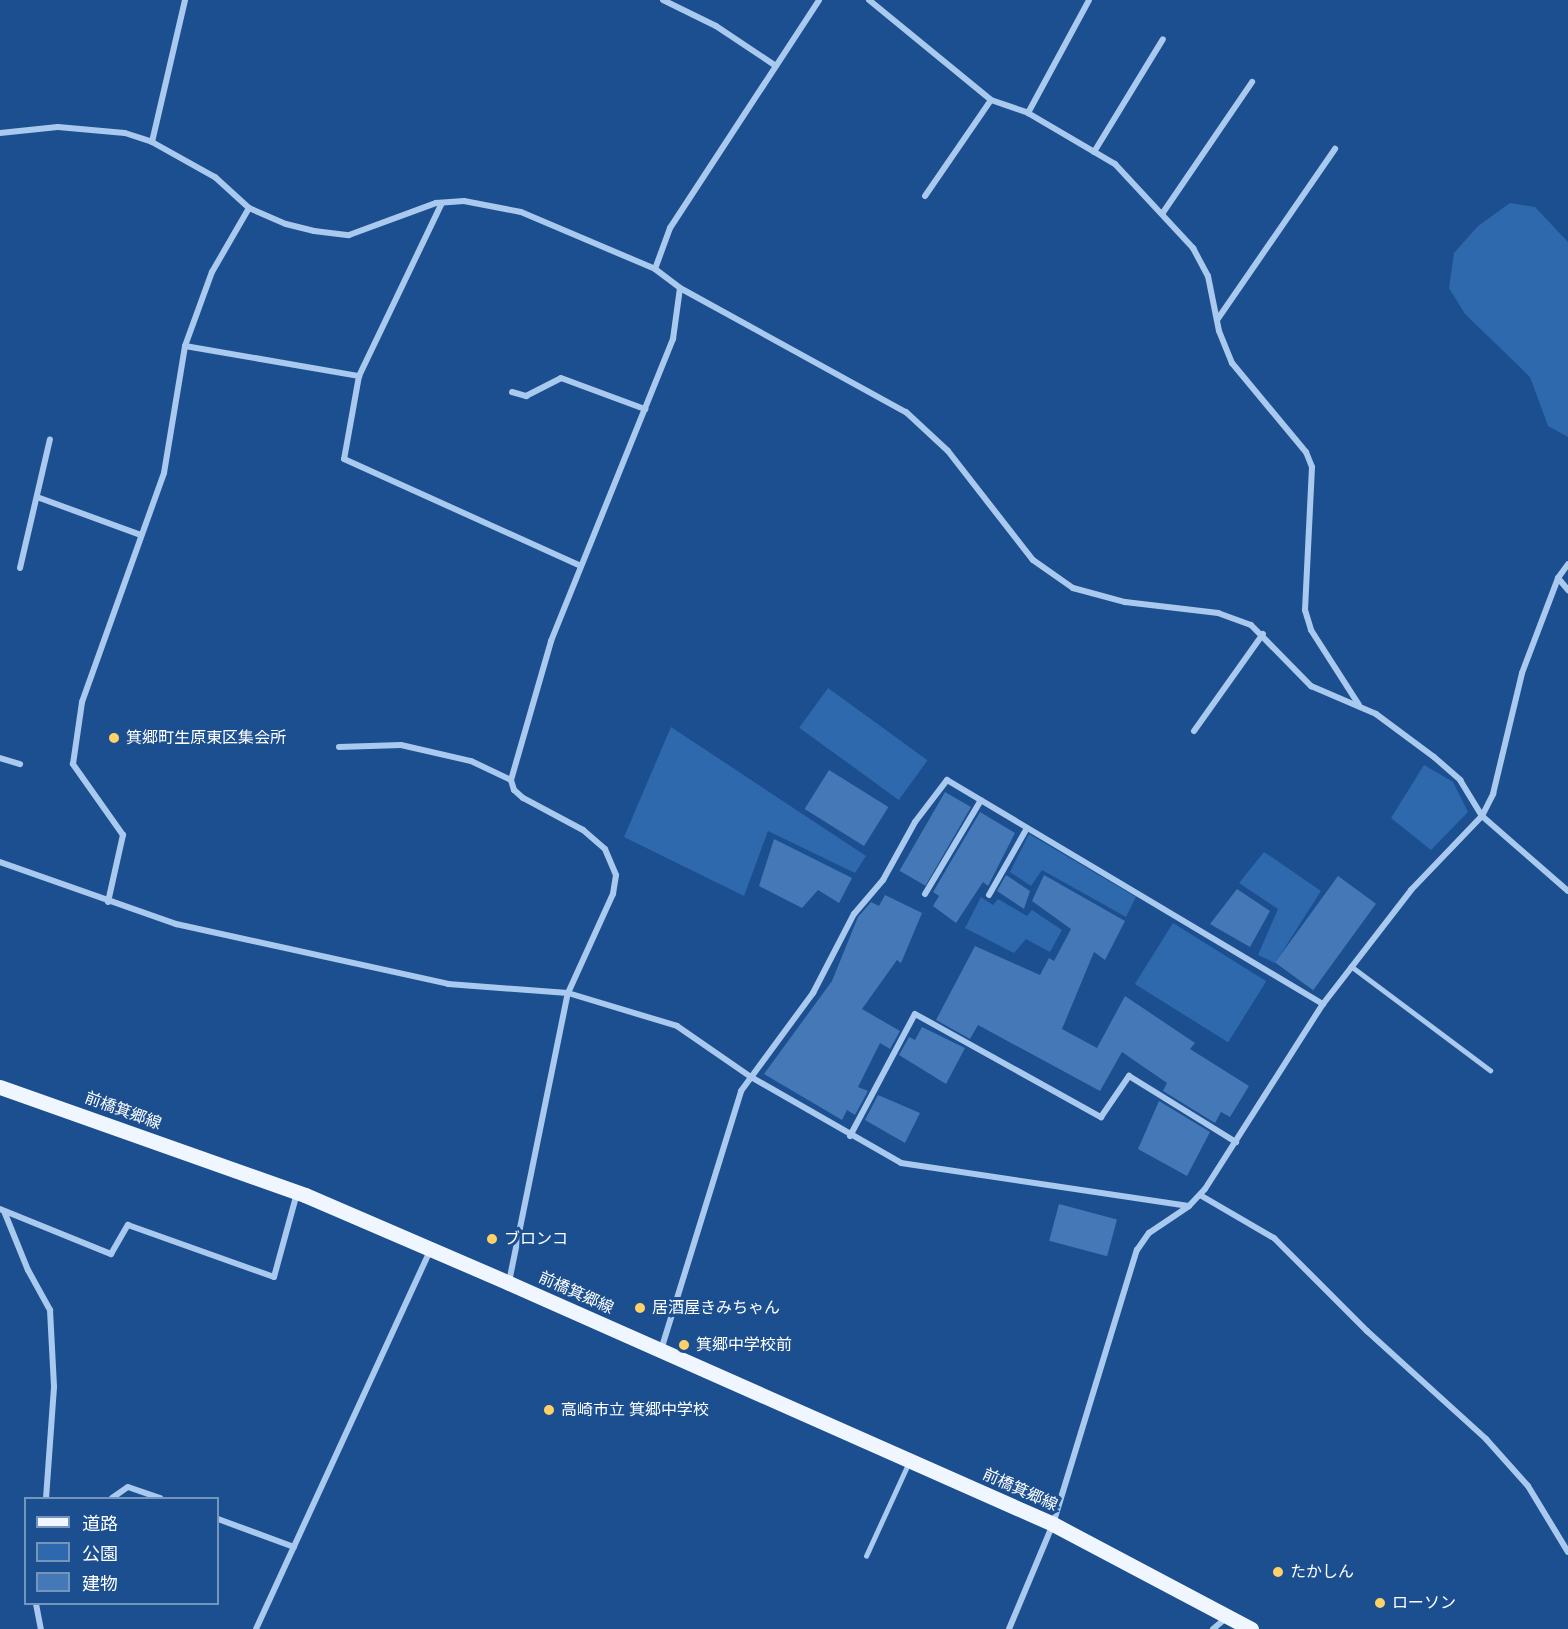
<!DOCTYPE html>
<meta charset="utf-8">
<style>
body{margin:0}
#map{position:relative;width:1568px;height:1629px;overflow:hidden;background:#1b4f8f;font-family:Roboto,"Noto Sans JP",sans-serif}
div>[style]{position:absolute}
.green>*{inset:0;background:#2e69ad;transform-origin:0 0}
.building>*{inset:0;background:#4478b7;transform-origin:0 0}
.lane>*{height:4.5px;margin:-2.25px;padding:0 2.25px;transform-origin:2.25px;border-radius:2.25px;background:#a9c9ee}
.street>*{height:6px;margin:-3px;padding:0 3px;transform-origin:3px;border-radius:3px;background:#a9c9ee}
.primary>*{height:15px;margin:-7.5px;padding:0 7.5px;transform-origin:7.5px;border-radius:7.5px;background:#f0f6ff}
.dots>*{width:16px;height:16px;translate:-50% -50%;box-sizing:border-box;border:3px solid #1b4f8f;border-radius:50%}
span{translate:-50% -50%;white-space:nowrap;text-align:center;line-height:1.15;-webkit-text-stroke:6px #1b4f8f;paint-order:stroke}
.poi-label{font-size:16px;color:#fff}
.left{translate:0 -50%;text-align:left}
.street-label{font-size:16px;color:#fff}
.legend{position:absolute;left:24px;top:1497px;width:195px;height:108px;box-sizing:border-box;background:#1b4f8f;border:2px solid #7695bc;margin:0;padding:8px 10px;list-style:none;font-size:18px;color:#fff}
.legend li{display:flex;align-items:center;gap:12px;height:30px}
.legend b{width:30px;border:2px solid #7695bc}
</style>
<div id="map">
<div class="green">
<div style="clip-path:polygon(1510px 203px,1535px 207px,1568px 242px,1568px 437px,1548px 426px,1530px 377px,1465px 314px,1449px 288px,1454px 253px,1478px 226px)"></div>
<div style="left:828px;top:688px;width:123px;height:49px;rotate:36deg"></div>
<div style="clip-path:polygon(671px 727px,866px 856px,855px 873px,768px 831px,744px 896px,624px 837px)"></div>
<div style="clip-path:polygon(1424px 765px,1453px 782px,1468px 812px,1431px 850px,1391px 818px)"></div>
<div style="clip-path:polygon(1029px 834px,1136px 897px,1126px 917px,1042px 870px,1031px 886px,1010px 872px)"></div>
<div style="clip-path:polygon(1264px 852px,1321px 891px,1275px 963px,1258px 955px,1278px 909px,1239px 883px)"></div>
<div style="clip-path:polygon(981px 897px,993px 905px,998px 899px,1027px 916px,1032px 910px,1062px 930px,1050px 952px,1026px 939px,1014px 953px,965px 928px)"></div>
<div style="left:1173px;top:923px;width:110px;height:72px;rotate:32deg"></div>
</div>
<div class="building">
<div style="left:829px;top:770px;width:70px;height:46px;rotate:32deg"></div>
<div style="left:945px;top:792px;width:30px;height:91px;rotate:30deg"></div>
<div style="clip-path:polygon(980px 812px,1015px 833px,988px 886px,983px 882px,956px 923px,933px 906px,939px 896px,933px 892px)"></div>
<div style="clip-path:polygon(774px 839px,852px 878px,839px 903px,818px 890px,802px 908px,759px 886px)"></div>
<div style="clip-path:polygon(1006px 875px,1030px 891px,1024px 909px,997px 891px)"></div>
<div style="clip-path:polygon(1044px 875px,1125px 921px,1105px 960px,1094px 952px,1062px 1029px,1097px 1048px,1125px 996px,1195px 1043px,1190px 1049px,1249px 1086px,1230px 1117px,1221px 1112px,1215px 1123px,1163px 1091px,1167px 1083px,1122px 1052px,1100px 1091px,978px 1025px,970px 1039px,936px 1020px,975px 946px,1040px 975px,1049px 958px,1054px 961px,1071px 929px,1032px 901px)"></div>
<div style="left:1338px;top:876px;width:47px;height:107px;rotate:36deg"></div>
<div style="clip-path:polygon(1237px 889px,1270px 911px,1250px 947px,1210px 924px)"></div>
<div style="clip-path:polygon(885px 895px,922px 913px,901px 963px,897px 960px,862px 1009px,900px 1031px,890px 1049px,880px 1043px,858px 1087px,868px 1091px,855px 1115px,847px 1110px,842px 1120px,764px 1074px,832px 981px,858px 917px,871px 902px,879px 906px)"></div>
<div style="clip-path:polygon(922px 1027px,965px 1048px,946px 1084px,899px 1055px,909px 1037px,915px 1040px)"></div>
<div style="clip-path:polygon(878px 1095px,920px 1113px,905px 1143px,865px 1120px)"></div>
<div style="clip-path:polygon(1159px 1101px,1210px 1132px,1187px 1176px,1138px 1149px)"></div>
<div style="left:1059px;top:1204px;width:60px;height:38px;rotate:15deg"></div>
</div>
<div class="lane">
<div style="left:1351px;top:966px;width:174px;rotate:36.8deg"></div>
<div style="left:866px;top:1556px;width:103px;rotate:-65.4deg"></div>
</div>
<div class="street">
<div style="left:663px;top:0;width:59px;rotate:26.1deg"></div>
<div style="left:716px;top:26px;width:72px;rotate:33.7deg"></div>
<div style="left:869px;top:0;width:158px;rotate:39.3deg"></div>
<div style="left:991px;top:100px;width:39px;rotate:19deg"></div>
<div style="left:1028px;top:113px;width:101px;rotate:30.4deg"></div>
<div style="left:1115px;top:164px;width:115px;rotate:47.1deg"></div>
<div style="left:1193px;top:248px;width:32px;rotate:62deg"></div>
<div style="left:1208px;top:276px;width:56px;rotate:78.7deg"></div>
<div style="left:1219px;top:331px;width:35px;rotate:68deg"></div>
<div style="left:1232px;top:363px;width:116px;rotate:50.3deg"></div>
<div style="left:1306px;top:452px;width:16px;rotate:68deg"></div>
<div style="left:1312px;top:467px;width:143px;rotate:92.8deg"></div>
<div style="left:1305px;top:610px;width:21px;rotate:73deg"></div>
<div style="left:1311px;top:630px;width:89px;rotate:57.4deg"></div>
<div style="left:1028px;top:113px;width:128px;rotate:-61.6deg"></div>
<div style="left:0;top:133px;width:58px;rotate:-5.9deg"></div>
<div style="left:58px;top:127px;width:67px;rotate:5.1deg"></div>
<div style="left:125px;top:133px;width:28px;rotate:18deg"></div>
<div style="left:152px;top:142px;width:72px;rotate:29.1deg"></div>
<div style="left:215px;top:177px;width:46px;rotate:42.4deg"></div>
<div style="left:249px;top:208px;width:40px;rotate:23.4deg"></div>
<div style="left:286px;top:224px;width:29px;rotate:14deg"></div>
<div style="left:314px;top:231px;width:35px;rotate:7deg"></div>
<div style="left:349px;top:235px;width:93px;rotate:-20.2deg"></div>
<div style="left:436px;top:203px;width:28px;rotate:-4deg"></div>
<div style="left:464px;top:201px;width:58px;rotate:10.9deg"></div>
<div style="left:521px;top:212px;width:146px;rotate:23deg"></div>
<div style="left:655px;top:269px;width:31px;rotate:37deg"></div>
<div style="left:680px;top:288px;width:258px;rotate:28.8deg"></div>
<div style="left:906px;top:412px;width:57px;rotate:42.9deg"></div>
<div style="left:948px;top:451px;width:138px;rotate:52.1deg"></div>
<div style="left:1033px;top:560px;width:49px;rotate:35deg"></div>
<div style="left:1073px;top:588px;width:54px;rotate:15.1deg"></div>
<div style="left:1125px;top:602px;width:94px;rotate:6.7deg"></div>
<div style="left:1218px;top:613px;width:35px;rotate:20deg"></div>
<div style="left:1251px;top:625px;width:86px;rotate:45.5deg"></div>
<div style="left:1311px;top:686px;width:71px;rotate:23.3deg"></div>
<div style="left:1376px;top:714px;width:72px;rotate:36.6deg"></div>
<div style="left:1434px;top:757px;width:35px;rotate:41deg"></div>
<div style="left:1460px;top:780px;width:42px;rotate:58.6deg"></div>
<div style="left:1482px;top:816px;width:114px;rotate:41.1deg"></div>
<div style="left:152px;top:142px;width:146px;rotate:-76.9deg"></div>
<div style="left:1094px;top:152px;width:132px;rotate:-58.6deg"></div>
<div style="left:925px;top:196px;width:116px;rotate:-55.5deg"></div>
<div style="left:1162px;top:214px;width:160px;rotate:-55.7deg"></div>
<div style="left:655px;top:269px;width:44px;rotate:-69.9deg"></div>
<div style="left:670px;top:228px;width:272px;rotate:-56.8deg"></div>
<div style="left:1217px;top:320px;width:208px;rotate:-55.4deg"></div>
<div style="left:185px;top:346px;width:177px;rotate:9.8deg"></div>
<div style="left:359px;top:376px;width:192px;rotate:-64.4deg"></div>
<div style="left:359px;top:376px;width:84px;rotate:100.2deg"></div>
<div style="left:344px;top:459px;width:260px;rotate:24.3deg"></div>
<div style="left:512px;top:392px;width:15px;rotate:16deg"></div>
<div style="left:526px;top:396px;width:39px;rotate:-27deg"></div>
<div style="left:561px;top:378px;width:90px;rotate:20.3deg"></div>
<div style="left:37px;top:497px;width:111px;rotate:20.1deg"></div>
<div style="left:20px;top:568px;width:132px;rotate:-76.9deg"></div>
<div style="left:1558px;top:578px;width:16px;rotate:50deg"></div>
<div style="left:1194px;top:731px;width:119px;rotate:-54.6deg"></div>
<div style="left:339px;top:747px;width:62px;rotate:-1.8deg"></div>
<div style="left:401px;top:745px;width:72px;rotate:12.9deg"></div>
<div style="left:471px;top:761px;width:44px;rotate:25.4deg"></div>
<div style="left:0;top:758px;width:21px;rotate:17deg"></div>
<div style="left:0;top:862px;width:187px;rotate:19.4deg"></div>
<div style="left:176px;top:924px;width:279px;rotate:12.4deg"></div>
<div style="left:448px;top:984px;width:120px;rotate:4.3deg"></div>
<div style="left:568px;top:993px;width:114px;rotate:16.8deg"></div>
<div style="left:677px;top:1026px;width:90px;rotate:34.6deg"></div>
<div style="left:751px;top:1077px;width:173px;rotate:29.8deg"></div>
<div style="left:901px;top:1163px;width:291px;rotate:8.5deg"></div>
<div style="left:925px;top:894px;width:109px;rotate:-59.2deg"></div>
<div style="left:989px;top:895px;width:77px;rotate:-60.4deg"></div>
<div style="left:108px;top:902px;width:69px;rotate:-77.4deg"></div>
<div style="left:123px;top:835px;width:87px;rotate:-125.2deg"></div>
<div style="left:73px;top:764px;width:63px;rotate:-81.7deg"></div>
<div style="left:82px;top:702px;width:243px;rotate:-70.3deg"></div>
<div style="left:164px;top:473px;width:129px;rotate:-80.6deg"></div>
<div style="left:185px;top:346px;width:79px;rotate:-70deg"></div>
<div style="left:212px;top:272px;width:74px;rotate:-60deg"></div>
<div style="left:850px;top:1136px;width:138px;rotate:-62deg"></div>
<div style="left:915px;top:1014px;width:213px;rotate:29deg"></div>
<div style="left:1101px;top:1117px;width:50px;rotate:-55.7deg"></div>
<div style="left:1129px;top:1076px;width:126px;rotate:31.7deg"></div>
<div style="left:1200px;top:1195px;width:86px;rotate:30.2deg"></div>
<div style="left:1274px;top:1238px;width:132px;rotate:45deg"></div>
<div style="left:1367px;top:1331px;width:161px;rotate:42.2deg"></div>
<div style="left:1486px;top:1439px;width:63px;rotate:48.2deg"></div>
<div style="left:1528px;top:1486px;width:77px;rotate:58.8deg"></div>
<div style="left:0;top:1209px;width:120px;rotate:22.1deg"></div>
<div style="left:111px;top:1254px;width:34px;rotate:-60deg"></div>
<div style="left:128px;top:1225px;width:155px;rotate:19.6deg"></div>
<div style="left:274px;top:1277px;width:87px;rotate:-74.7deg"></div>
<div style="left:4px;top:1211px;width:64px;rotate:67.9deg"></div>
<div style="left:28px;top:1270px;width:46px;rotate:61.2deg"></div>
<div style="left:50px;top:1310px;width:77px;rotate:87deg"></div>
<div style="left:54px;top:1387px;width:111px;rotate:94.1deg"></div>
<div style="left:509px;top:1282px;width:295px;rotate:-78.5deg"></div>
<div style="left:568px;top:993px;width:109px;rotate:-65.6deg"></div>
<div style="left:613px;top:894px;width:19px;rotate:-81deg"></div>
<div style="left:616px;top:875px;width:28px;rotate:-113deg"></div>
<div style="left:605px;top:849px;width:29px;rotate:-139deg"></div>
<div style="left:583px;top:830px;width:68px;rotate:-151.9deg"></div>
<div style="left:523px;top:798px;width:12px;rotate:-138deg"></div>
<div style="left:514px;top:790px;width:10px;rotate:-107deg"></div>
<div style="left:511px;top:780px;width:145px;rotate:-73.9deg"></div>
<div style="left:551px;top:641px;width:326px;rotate:-68deg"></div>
<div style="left:673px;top:339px;width:51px;rotate:-82.2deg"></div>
<div style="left:661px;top:1350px;width:271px;rotate:-72.8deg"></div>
<div style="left:741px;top:1091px;width:122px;rotate:-53.7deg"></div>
<div style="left:813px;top:993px;width:89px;rotate:-62.6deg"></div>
<div style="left:854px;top:914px;width:45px;rotate:-49.5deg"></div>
<div style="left:883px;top:880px;width:66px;rotate:-61.1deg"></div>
<div style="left:915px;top:822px;width:53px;rotate:-52.7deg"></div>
<div style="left:947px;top:780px;width:438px;rotate:30.8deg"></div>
<div style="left:112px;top:1498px;width:19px;rotate:-35deg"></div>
<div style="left:128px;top:1487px;width:34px;rotate:19deg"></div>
<div style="left:218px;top:1519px;width:81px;rotate:20.2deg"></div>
<div style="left:36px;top:1604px;width:25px;rotate:79deg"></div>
<div style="left:256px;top:1629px;width:417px;rotate:-65.3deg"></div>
<div style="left:1009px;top:1629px;width:114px;rotate:-67.3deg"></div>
<div style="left:1053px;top:1524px;width:287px;rotate:-73deg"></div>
<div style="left:1137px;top:1250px;width:21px;rotate:-55deg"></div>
<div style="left:1149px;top:1233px;width:48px;rotate:-34deg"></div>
<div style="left:1189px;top:1206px;width:23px;rotate:-47deg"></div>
<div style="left:1205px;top:1189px;width:219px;rotate:-57.5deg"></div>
<div style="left:1323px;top:1004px;width:144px;rotate:-52.3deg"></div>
<div style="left:1411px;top:890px;width:103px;rotate:-46.2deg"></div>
<div style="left:1482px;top:816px;width:25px;rotate:-63deg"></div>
<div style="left:1493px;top:794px;width:124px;rotate:-76.5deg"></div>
<div style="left:1522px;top:673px;width:102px;rotate:-69.2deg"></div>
<div style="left:1558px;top:578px;width:17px;rotate:-54deg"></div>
<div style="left:1213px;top:1629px;width:17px;rotate:-40deg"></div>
</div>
<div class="primary">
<div style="left:0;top:1087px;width:324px;rotate:19.5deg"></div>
<div style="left:305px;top:1195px;width:222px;rotate:23.3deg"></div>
<div style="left:509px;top:1283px;width:595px;rotate:23.89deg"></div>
<div style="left:1053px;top:1524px;width:224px;rotate:27.9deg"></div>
</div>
<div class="dots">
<div style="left:114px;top:738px;background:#ffd166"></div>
<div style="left:492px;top:1239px;background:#ffd166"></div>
<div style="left:640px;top:1308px;background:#ffd166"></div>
<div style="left:684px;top:1345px;background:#ffd166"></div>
<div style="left:549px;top:1410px;background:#ffd166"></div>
<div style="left:1278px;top:1572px;background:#ffd166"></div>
<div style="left:1380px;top:1603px;background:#ffd166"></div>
</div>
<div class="poi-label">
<span class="left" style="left:126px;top:738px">箕郷町生原東区集会所</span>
<span class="left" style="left:504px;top:1239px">ブロンコ</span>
<span class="left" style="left:652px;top:1308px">居酒屋きみちゃん</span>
<span class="left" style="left:696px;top:1345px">箕郷中学校前</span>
<span class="left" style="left:561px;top:1410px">高崎市立 箕郷中学校</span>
<span class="left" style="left:1290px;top:1572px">たかしん</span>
<span class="left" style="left:1392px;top:1603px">ローソン</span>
</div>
<div class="street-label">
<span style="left:123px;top:1111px;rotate:20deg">前橋箕郷線</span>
<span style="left:576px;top:1293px;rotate:24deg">前橋箕郷線</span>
<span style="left:1020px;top:1490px;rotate:24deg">前橋箕郷線</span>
</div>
<ul class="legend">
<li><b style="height:8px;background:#f0f6ff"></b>道路</li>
<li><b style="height:16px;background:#2e69ad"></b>公園</li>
<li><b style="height:16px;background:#4478b7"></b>建物</li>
</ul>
</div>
